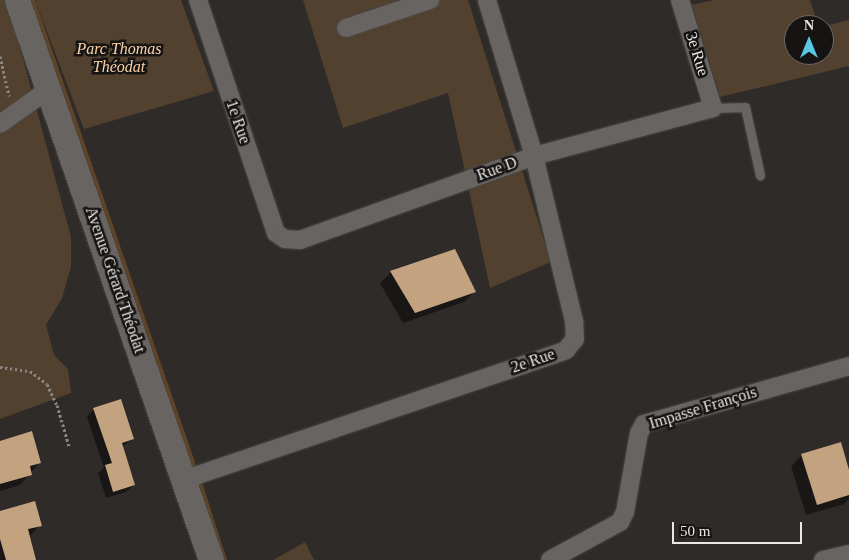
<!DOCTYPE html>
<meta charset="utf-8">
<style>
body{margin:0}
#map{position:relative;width:849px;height:560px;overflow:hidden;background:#2f2b28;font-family:"Times New Roman",serif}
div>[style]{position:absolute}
.green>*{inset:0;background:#52412f}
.shadow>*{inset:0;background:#0007}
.stream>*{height:5px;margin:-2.5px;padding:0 2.5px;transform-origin:2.5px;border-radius:2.5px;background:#614424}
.building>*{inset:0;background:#c3a27f}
.path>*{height:3px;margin-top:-1.5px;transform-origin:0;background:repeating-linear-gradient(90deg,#888583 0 2.5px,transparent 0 5px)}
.roads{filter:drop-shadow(0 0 1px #4a4744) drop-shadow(0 0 1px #4a4744)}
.lane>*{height:9px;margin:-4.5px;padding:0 4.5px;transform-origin:4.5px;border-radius:4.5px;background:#686461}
.street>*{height:18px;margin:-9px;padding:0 9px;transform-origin:9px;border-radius:9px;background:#686461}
.secondary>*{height:25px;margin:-12.5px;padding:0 12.5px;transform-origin:12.5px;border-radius:12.5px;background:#686461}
span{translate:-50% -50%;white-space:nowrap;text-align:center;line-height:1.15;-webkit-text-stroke:5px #161413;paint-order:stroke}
.park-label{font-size:16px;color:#fbd2a7;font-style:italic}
.street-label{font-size:16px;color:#eae8e6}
.north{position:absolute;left:784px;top:15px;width:50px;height:50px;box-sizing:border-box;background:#161413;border:1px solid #6b6967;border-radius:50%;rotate:0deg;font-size:14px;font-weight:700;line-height:20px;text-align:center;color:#eae8e6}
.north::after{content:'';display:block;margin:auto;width:18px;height:22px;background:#5ac8e5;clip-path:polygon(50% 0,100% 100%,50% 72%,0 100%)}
.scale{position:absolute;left:672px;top:522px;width:130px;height:22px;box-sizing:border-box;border:2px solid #eae8e6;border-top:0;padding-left:6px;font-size:15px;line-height:18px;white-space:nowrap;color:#eae8e6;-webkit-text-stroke:4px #161413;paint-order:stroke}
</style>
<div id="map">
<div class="green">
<div style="clip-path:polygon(0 0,5px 0,13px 22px,71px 237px,71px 267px,62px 298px,46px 325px,54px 355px,68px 369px,71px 393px,0 419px)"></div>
<div style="clip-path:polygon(35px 0,181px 0,214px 91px,84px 129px)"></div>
<div style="clip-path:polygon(303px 0,468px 0,551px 262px,490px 288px,448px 93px,343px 128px)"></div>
<div style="clip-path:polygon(714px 0,810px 0,818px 25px,794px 25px,794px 55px,824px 55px,824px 26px,849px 20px,849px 66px,720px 97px,692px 5px)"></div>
<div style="clip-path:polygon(305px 542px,314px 560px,273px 560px)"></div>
</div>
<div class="shadow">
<div style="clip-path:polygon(391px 272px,475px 291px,464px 302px,403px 323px,380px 283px)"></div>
<div style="clip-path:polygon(94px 409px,133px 438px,122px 447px,134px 485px,126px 492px,106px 498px,98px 473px,104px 468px,87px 417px)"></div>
<div style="clip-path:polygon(0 442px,40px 462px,20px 485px,0 491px)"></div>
<div style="clip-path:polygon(802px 455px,849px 474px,849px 498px,844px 504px,806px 515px,791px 466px)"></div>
<div style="clip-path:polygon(0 512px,40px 525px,30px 536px,35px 560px,0 560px)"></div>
</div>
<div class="stream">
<div style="left:32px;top:0;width:496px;rotate:70.9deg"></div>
<div style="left:199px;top:482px;width:82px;rotate:72.2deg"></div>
</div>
<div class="building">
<div style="clip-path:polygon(455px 249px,476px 292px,415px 313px,390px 271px)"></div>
<div style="clip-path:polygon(121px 399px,134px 439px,122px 443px,135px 485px,113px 492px,105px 465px,112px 463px,93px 408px)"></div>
<div style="clip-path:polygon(32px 431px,41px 463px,30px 466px,32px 475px,0 484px,0 441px)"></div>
<div style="clip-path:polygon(841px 442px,849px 470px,849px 495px,817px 505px,801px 454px)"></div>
<div style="clip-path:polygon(35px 501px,42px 526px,28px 529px,36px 560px,6px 560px,0 539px,0 511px)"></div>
</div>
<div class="path">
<div style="left:0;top:56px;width:41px;rotate:77.3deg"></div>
<div style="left:0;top:367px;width:30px;rotate:8deg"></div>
<div style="left:30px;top:371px;width:21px;rotate:37deg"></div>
<div style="left:47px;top:384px;width:23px;rotate:65deg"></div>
<div style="left:57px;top:405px;width:43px;rotate:73.7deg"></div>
</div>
<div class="roads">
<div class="lane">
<div style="left:713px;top:108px;width:32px;rotate:-2deg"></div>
<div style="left:745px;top:107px;width:70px;rotate:77.6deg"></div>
</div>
<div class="street">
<div style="left:198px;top:0;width:246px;rotate:71.5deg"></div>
<div style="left:276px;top:233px;width:11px;rotate:34deg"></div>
<div style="left:285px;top:239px;width:15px;rotate:4deg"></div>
<div style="left:300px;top:240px;width:249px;rotate:-19.7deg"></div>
<div style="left:534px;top:156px;width:185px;rotate:-15deg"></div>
<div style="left:713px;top:108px;width:113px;rotate:-107deg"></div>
<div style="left:346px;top:28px;width:89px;rotate:-18.4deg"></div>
<div style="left:0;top:124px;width:60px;rotate:-35.5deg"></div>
<div style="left:183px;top:480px;width:404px;rotate:-18.7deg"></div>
<div style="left:566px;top:350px;width:14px;rotate:-51deg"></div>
<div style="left:575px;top:339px;width:18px;rotate:-93deg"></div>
<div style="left:574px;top:321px;width:170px;rotate:-103.6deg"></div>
<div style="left:534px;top:156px;width:163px;rotate:-106.8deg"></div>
<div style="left:550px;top:560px;width:80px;rotate:-28.5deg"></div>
<div style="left:620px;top:522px;width:11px;rotate:-63deg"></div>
<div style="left:625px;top:512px;width:80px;rotate:-80deg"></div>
<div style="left:639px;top:433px;width:10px;rotate:-61deg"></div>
<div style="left:644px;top:424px;width:213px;rotate:-15.8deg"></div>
<div style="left:823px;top:560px;width:27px;rotate:-13deg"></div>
</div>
<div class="secondary">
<div style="left:17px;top:0;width:593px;rotate:70.89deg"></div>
</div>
</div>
<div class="park-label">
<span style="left:119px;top:58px">Parc Thomas<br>Théodat</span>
</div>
<div class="street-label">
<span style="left:697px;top:54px;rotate:73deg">3e Rue</span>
<span style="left:238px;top:122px;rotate:71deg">1e Rue</span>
<span style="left:497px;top:169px;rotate:-20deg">Rue D</span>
<span style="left:115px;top:280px;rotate:71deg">Avenue Gérard Théodat</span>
<span style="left:533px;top:361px;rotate:-19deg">2e Rue</span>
<span style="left:703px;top:408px;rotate:-17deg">Impasse François</span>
</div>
<div class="north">N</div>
<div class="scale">50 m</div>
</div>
